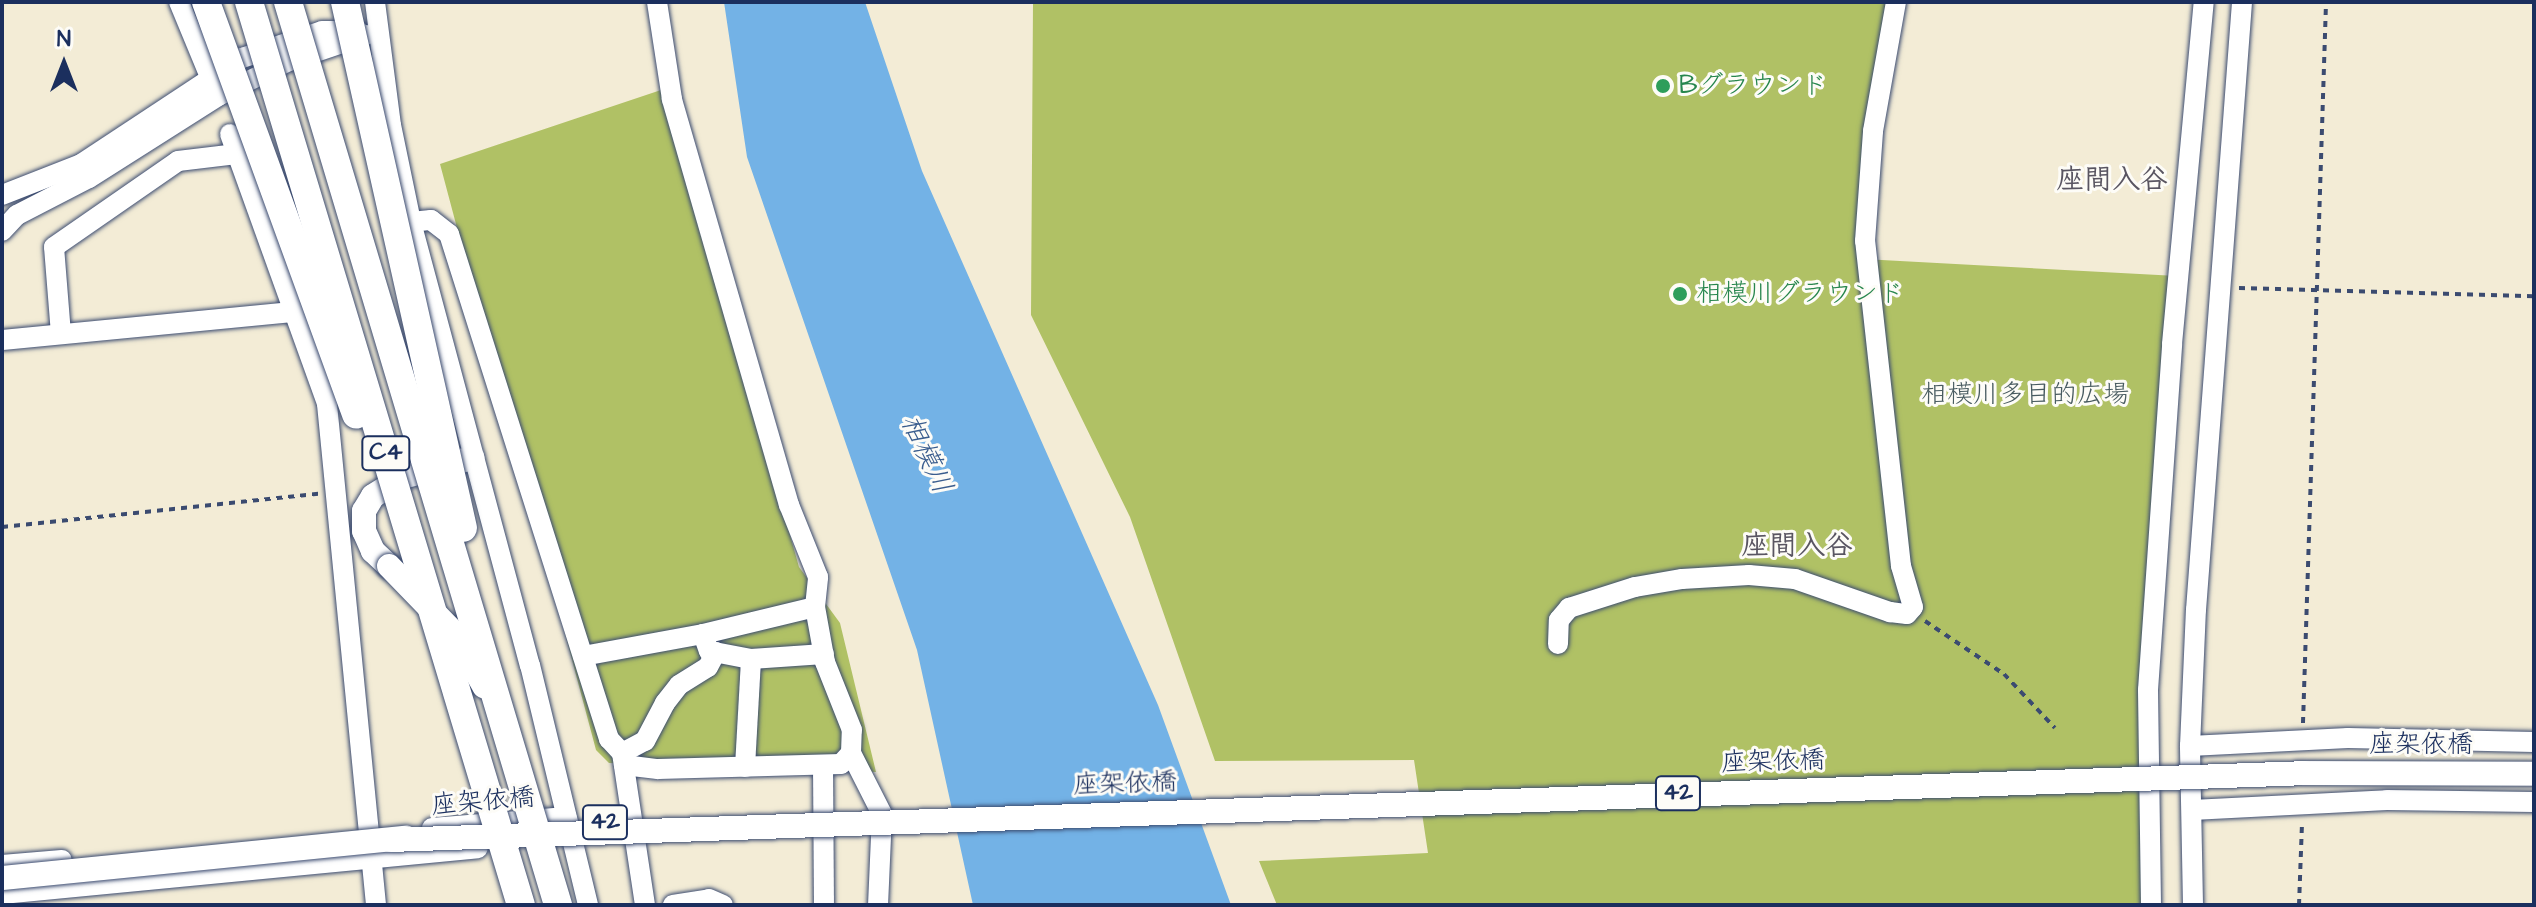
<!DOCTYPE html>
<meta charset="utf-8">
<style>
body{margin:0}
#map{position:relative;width:2536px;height:907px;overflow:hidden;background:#f3ecd6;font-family:"Architects Daughter","Klee One",sans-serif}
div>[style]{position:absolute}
.green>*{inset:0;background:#b0c165}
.water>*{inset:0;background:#73b2e6}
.path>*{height:4px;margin-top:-2px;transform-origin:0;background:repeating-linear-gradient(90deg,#3b4b70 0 6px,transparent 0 12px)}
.roads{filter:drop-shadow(0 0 2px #3b4b70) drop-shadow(0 0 2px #3b4b70)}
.minor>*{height:20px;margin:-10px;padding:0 10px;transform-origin:10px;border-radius:10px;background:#fff}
.major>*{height:24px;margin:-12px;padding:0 12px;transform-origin:12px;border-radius:12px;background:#fff}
.bridges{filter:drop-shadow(0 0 2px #3b4b70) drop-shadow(0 0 2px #3b4b70)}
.major-bridge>*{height:24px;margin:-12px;padding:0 12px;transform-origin:12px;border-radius:12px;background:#fff}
.highway-bridge>*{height:28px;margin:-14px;padding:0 14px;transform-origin:14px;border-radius:14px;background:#fff}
.dots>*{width:22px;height:22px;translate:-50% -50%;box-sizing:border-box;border:4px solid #fdfcf7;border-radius:50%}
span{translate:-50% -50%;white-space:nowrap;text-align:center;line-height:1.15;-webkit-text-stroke:6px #fdfcf7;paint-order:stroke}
.shield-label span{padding:2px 6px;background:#fdfcf7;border:2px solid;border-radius:6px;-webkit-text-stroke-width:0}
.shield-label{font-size:24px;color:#1b2f5e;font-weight:700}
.leisure-label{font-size:26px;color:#27864d}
.left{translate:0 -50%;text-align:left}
.park-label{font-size:26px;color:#485b60}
.street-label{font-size:26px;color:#1b2f5e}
.neighbourhood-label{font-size:28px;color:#595561;font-weight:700}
.water-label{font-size:28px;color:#3a5d8e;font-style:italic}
.frame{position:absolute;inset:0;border:4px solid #1b2f5e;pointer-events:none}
.north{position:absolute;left:24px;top:24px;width:80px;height:80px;-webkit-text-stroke:6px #fdfcf7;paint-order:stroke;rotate:0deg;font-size:22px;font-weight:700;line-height:32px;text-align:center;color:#1b2f5e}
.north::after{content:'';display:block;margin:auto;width:28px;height:36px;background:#1b2f5e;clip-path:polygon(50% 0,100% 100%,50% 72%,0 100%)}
</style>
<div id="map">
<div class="green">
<div style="clip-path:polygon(1033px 2px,1890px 2px,1863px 259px,2177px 276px,2148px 690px,2151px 905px,1277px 905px,1259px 861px,1428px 853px,1414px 760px,1215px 761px,1130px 517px,1031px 315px)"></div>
<div style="clip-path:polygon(664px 89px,799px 567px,840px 623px,876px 772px,609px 763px,596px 750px,440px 164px)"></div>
</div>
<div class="water">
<div style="clip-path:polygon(724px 2px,865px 2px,922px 171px,1158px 705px,1231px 905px,973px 905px,917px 650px,747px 157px)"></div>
</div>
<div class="path">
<div style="left:2239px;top:288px;width:295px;rotate:1.6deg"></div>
<div style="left:2px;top:527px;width:318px;rotate:-6deg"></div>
<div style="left:1925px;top:621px;width:95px;rotate:33.9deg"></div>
<div style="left:2004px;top:674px;width:74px;rotate:46.6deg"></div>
<div style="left:2303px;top:723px;width:721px;rotate:-88.17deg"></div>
<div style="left:2299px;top:905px;width:81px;rotate:-87.9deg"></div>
</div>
<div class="roads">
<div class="minor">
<div style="left:179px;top:2px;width:94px;rotate:67.5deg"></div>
<div style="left:375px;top:2px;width:124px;rotate:82.6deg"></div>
<div style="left:391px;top:125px;width:99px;rotate:78.3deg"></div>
<div style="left:411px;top:222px;width:459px;rotate:75deg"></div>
<div style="left:530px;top:665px;width:247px;rotate:76.4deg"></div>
<div style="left:230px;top:134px;width:287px;rotate:70.2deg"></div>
<div style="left:327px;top:404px;width:503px;rotate:84.41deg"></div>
<div style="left:2px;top:195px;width:85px;rotate:-21.4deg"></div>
<div style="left:81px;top:164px;width:193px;rotate:-33.4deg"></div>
<div style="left:242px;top:58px;width:84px;rotate:-18.6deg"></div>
<div style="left:322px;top:31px;width:36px"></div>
<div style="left:411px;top:222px;width:20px;rotate:-6deg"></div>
<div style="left:431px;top:220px;width:23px;rotate:38deg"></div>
<div style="left:449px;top:234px;width:530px;rotate:72.42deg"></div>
<div style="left:609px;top:739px;width:19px;rotate:47deg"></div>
<div style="left:622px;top:753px;width:154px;rotate:81.4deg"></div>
<div style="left:2px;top:231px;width:22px;rotate:-47deg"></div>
<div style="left:17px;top:215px;width:81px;rotate:-27.2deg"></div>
<div style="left:89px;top:178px;width:153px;rotate:-32.4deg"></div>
<div style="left:218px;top:96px;width:79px;rotate:-26.2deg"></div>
<div style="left:289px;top:61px;width:81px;rotate:-18.7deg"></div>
<div style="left:61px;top:334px;width:87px;rotate:-94.6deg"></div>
<div style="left:54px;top:247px;width:151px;rotate:-34.7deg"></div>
<div style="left:178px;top:161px;width:59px;rotate:-6.8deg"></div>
<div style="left:2px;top:340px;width:292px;rotate:-5.5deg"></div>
<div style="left:815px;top:607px;width:115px;rotate:166.4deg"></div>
<div style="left:703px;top:634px;width:18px;rotate:71deg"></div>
<div style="left:709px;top:651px;width:43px;rotate:10.8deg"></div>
<div style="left:751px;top:659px;width:73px;rotate:-3.9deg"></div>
<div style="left:1558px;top:644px;width:24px;rotate:-88deg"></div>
<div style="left:1559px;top:620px;width:16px;rotate:-50deg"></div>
<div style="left:1569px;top:608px;width:69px;rotate:-17.7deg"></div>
<div style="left:1635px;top:587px;width:48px;rotate:-9.7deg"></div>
<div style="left:1682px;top:579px;width:67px;rotate:-3.4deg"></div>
<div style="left:1749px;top:575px;width:46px;rotate:5deg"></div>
<div style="left:1795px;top:579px;width:101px;rotate:19.2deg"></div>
<div style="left:1890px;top:612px;width:17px;rotate:7deg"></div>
<div style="left:1907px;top:614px;width:9px;rotate:-49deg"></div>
<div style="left:1913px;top:607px;width:43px;rotate:-106.3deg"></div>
<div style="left:1901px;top:566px;width:327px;rotate:-96.3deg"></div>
<div style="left:1865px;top:241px;width:110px;rotate:-85.8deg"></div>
<div style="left:1873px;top:131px;width:131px;rotate:-79.9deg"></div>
<div style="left:583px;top:656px;width:122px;rotate:-10.4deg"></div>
<div style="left:2190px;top:746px;width:158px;rotate:-2.9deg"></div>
<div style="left:2348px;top:738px;width:186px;rotate:1.2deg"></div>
<div style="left:622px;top:753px;width:26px;rotate:-28deg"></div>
<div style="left:645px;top:741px;width:43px;rotate:-62.2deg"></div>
<div style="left:665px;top:703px;width:23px;rotate:-52deg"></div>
<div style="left:679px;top:685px;width:34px;rotate:-32deg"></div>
<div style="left:708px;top:667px;width:17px;rotate:-62deg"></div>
<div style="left:851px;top:753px;width:68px;rotate:63.1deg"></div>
<div style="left:882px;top:814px;width:91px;rotate:92.5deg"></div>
<div style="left:624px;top:765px;width:34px;rotate:7deg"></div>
<div style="left:658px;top:769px;width:183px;rotate:-1.6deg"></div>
<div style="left:841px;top:764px;width:15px;rotate:-48deg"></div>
<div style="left:851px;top:753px;width:23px;rotate:-88deg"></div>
<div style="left:852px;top:730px;width:73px;rotate:-111.7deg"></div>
<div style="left:825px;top:662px;width:56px;rotate:-100.3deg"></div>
<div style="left:815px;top:607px;width:30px;rotate:-84deg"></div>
<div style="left:818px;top:577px;width:78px;rotate:-111.9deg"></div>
<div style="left:789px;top:505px;width:423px;rotate:-106.1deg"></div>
<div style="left:672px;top:99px;width:98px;rotate:-98.8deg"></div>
<div style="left:823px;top:765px;width:140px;rotate:89.6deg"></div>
<div style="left:745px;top:767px;width:108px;rotate:-86.8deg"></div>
<div style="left:2192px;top:810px;width:195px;rotate:-2.9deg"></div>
<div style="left:2387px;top:800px;width:147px;rotate:0.8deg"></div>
<div style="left:432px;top:828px;width:135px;rotate:-4.7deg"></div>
<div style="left:2px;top:865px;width:60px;rotate:-4.8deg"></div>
<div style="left:2px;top:894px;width:478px;rotate:-5.5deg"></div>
<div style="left:673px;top:905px;width:36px;rotate:-9deg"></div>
<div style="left:709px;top:899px;width:15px;rotate:23deg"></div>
<div style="left:2151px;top:905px;width:215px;rotate:-90.8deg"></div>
<div style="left:2148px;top:690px;width:347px;rotate:-86deg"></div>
<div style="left:2172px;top:344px;width:343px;rotate:-84.7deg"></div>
<div style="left:2193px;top:905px;width:159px;rotate:-91.1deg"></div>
<div style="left:2190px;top:746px;width:136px;rotate:-87.5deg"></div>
<div style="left:2196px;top:610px;width:610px;rotate:-85.67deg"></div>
</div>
<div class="major">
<div style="left:389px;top:566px;width:22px;rotate:-137deg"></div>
<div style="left:373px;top:551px;width:22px;rotate:-114deg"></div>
<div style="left:364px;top:531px;width:20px;rotate:-90deg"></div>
<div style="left:364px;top:511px;width:17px;rotate:-59deg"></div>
<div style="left:373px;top:496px;width:36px;rotate:-32deg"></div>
<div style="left:403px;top:477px;width:72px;rotate:-15.4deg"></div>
</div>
</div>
<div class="bridges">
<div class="major-bridge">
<div style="left:389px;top:566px;width:95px;rotate:45.9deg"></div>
<div style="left:455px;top:634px;width:60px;rotate:60.9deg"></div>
<div style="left:390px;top:840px;width:1915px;rotate:-2deg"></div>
<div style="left:2304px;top:773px;width:230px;rotate:0.2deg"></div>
<div style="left:2px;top:878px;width:406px;rotate:-5.7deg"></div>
</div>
<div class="highway-bridge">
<div style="left:206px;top:2px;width:439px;rotate:70deg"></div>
<div style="left:249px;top:2px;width:943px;rotate:73.24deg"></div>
<div style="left:288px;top:2px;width:943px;rotate:73.35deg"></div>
<div style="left:345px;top:2px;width:539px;rotate:77.36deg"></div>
</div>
</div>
<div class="dots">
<div style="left:1663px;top:86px;background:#2e9e5b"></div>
<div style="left:1680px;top:294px;background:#2e9e5b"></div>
</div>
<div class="shield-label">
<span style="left:386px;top:453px">C4</span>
<span style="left:1678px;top:793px">42</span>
<span style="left:605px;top:822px">42</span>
</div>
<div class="leisure-label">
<span class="left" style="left:1679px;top:86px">Bグラウンド</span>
<span class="left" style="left:1696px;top:294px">相模川グラウンド</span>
</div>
<div class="park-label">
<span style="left:2025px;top:395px">相模川多目的広場</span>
</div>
<div class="street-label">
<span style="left:2421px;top:745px">座架依橋</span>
<span style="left:1773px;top:762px;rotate:-2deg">座架依橋</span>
<span style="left:1125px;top:784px;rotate:-2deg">座架依橋</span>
<span style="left:483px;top:802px;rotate:-5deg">座架依橋</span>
</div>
<div class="neighbourhood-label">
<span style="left:2112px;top:180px">座間入谷</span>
<span style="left:1797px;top:546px">座間入谷</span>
</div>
<div class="water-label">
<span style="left:926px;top:454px;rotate:65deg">相模川</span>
</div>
<div class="frame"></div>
<div class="north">N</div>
</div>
